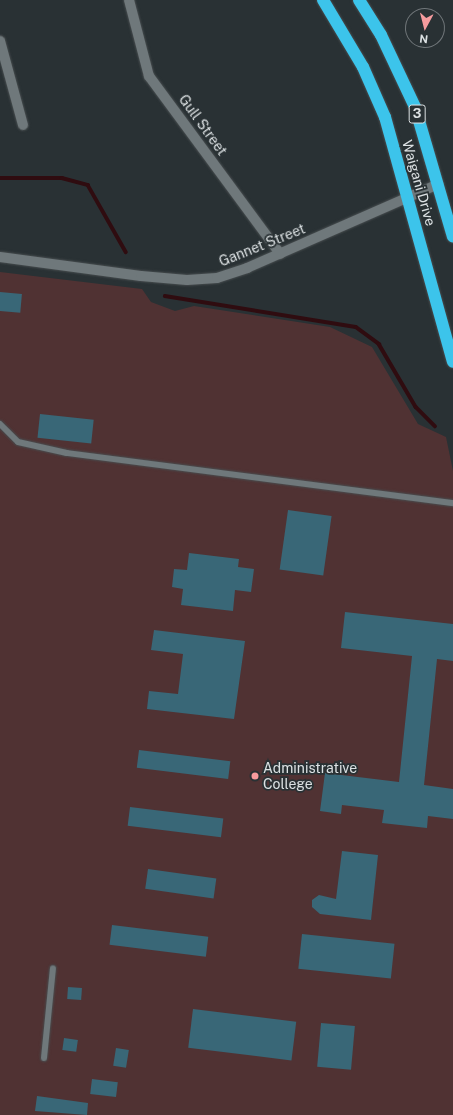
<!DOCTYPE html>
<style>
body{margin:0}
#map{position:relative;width:453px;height:1115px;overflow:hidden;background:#293134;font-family:"Public Sans",sans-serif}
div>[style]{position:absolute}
.green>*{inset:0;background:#503233}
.stream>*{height:3.5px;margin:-1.75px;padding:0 1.75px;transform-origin:1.75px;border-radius:1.75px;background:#2f0c10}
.building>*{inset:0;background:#396777;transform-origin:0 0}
.roads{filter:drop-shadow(0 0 1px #474d4f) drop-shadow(0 0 1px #474d4f)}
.lane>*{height:6px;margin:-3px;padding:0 3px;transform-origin:3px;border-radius:3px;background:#6f787b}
.street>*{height:10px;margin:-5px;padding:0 5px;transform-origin:5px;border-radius:5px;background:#6f787b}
.highway>*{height:12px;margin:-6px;padding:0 6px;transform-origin:6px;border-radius:6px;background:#3cc4eb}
.dots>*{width:11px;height:11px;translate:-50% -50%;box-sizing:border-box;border:2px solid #293134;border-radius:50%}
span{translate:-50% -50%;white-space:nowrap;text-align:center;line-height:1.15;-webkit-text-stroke:3.5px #293134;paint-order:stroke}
.shield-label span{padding:1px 3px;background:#293134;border:1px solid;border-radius:3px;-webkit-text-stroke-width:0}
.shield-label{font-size:13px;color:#dce1e3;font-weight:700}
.street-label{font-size:14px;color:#dce1e3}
.poi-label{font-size:14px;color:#dce1e3}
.left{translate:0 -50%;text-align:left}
.north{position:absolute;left:405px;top:8px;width:40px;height:40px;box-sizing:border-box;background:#293134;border:1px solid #71777a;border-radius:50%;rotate:187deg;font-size:11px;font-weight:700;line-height:16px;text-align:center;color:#dce1e3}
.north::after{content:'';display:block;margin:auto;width:14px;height:18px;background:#f59b9e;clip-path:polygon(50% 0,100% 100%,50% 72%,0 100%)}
</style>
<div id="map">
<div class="green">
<div style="clip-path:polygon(0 272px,142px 289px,151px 302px,175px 311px,194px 306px,330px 327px,372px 347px,418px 424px,446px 437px,453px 471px,453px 1115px,0 1115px)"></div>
</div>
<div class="stream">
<div style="left:0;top:178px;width:62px"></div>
<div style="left:62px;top:178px;width:27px;rotate:15deg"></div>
<div style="left:88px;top:185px;width:77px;rotate:60.4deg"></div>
<div style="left:165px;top:296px;width:193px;rotate:9.2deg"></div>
<div style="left:356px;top:327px;width:29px;rotate:36deg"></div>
<div style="left:379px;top:344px;width:73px;rotate:59.6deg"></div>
<div style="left:416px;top:407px;width:27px;rotate:45deg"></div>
</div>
<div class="building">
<div style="left:0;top:292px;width:22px;height:19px;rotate:5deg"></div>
<div style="left:40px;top:414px;width:54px;height:24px;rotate:6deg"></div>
<div style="left:288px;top:510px;width:44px;height:60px;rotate:8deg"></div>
<div style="clip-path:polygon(189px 553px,239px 559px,238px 567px,254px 569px,251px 592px,235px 590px,233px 611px,181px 605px,183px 589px,172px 587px,174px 569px,187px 570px)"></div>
<div style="clip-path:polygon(345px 612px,453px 624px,453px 661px,437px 659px,424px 785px,453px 789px,453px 819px,428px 816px,427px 828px,382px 823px,384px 810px,342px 805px,341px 814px,320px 811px,325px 773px,399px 782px,412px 656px,341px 648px)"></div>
<div style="clip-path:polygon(154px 630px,245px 641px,234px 719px,147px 709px,149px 691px,178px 694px,183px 654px,151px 650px)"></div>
<div style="left:139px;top:750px;width:92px;height:18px;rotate:7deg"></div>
<div style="left:130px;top:807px;width:94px;height:19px;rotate:7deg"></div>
<div style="clip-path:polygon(342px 851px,378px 855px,371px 920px,320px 914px,312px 907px,312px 900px,319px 895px,336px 899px)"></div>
<div style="left:148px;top:869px;width:69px;height:20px;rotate:8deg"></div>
<div style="left:112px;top:925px;width:97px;height:20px;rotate:7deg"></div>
<div style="left:302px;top:934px;width:93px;height:35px;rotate:6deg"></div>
<div style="left:68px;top:987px;width:14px;height:12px;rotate:4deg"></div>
<div style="left:193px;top:1009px;width:104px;height:39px;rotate:7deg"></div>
<div style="left:321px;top:1023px;width:34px;height:44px;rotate:5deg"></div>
<div style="left:64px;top:1038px;width:14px;height:12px;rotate:8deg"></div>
<div style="left:116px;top:1048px;width:13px;height:18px;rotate:9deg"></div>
<div style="left:92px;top:1079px;width:26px;height:15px;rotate:7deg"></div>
<div style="clip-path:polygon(37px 1096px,88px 1103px,87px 1115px,35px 1111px)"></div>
</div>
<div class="roads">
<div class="lane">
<div style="left:0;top:424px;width:25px;rotate:45deg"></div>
<div style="left:18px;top:442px;width:50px;rotate:12.7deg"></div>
<div style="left:67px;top:453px;width:389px;rotate:7.4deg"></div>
<div style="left:44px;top:1058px;width:90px;rotate:-84.3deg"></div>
</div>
<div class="street">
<div style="left:129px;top:0;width:79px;rotate:75.3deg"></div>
<div style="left:149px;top:76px;width:221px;rotate:53.6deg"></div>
<div style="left:0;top:41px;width:87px;rotate:74.7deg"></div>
<div style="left:0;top:257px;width:142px;rotate:7.7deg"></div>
<div style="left:141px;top:276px;width:46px;rotate:5deg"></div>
<div style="left:187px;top:280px;width:30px;rotate:-4deg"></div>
<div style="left:217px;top:278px;width:32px;rotate:-18deg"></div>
<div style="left:247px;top:268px;width:209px;rotate:-23.7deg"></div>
</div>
<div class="highway">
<div style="left:323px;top:0;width:78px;rotate:59.2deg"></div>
<div style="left:363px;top:67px;width:55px;rotate:66.3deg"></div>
<div style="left:385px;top:117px;width:254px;rotate:74.5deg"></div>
<div style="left:359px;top:0;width:41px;rotate:57.8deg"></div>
<div style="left:381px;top:35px;width:80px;rotate:64.7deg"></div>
<div style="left:415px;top:107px;width:135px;rotate:73.7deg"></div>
</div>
</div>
<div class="dots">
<div style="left:255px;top:776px;background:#f59b9e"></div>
</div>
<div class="shield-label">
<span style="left:417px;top:114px">3</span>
</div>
<div class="street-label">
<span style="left:203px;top:125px;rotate:54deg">Gull Street</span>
<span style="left:419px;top:183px;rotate:74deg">Waigani Drive</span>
<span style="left:262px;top:245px;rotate:-22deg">Gannet Street</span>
</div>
<div class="poi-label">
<span class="left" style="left:263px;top:776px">Administrative<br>College</span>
</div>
<div class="north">N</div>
</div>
